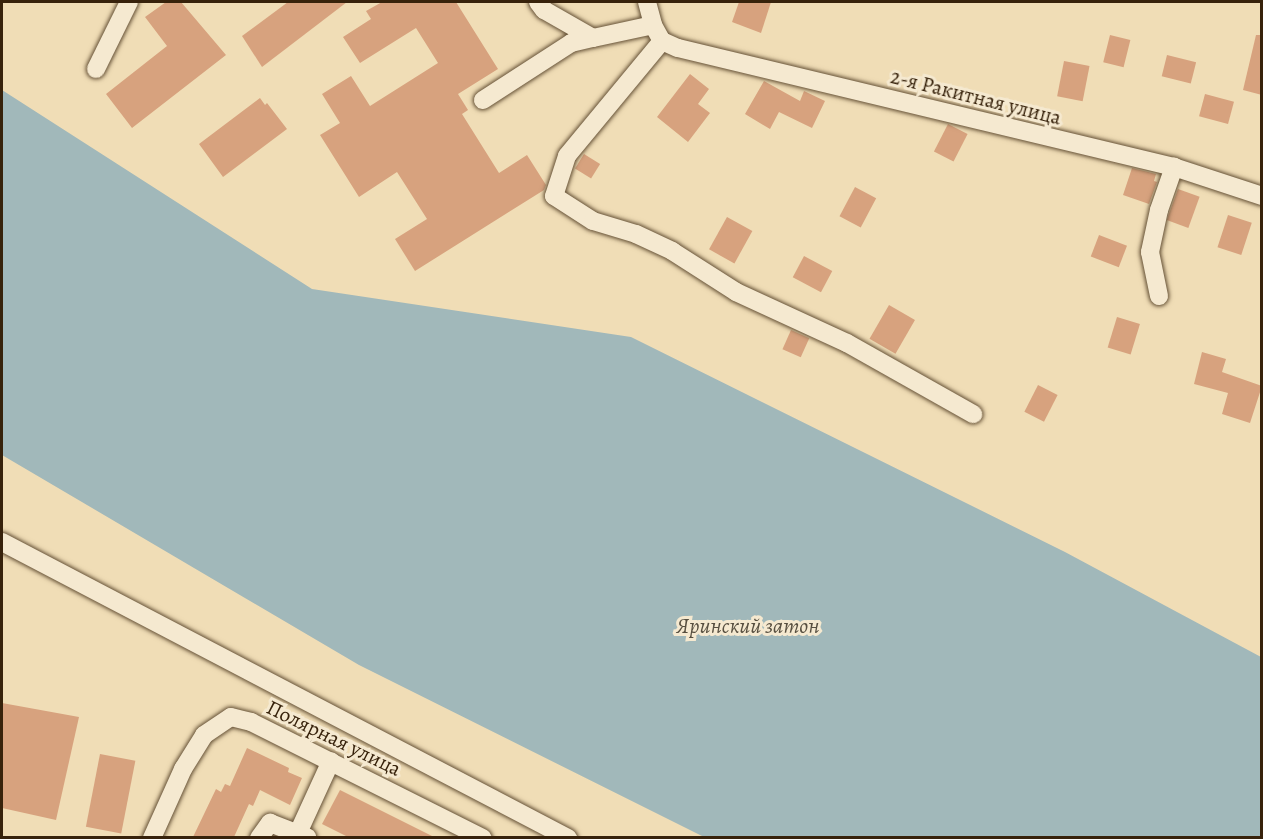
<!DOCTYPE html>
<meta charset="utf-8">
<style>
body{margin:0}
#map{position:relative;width:1263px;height:839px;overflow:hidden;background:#f0ddb6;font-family:Alegreya,serif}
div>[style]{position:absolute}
.water>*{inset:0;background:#a1b8ba}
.building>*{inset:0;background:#d7a27e;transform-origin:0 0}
.roads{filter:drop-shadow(0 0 2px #655136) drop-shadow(0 0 2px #655136)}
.minor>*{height:18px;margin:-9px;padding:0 9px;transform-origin:9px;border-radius:9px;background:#f5e9d0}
span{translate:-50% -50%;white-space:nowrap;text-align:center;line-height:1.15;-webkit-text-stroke:6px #f5e9d0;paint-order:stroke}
.street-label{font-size:21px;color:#37220b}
.water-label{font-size:22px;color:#574f40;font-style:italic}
.frame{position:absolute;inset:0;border:3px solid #37220b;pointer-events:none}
</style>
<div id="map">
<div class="water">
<div style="clip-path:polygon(2px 90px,312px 289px,631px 337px,1065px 552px,1261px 657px,1261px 837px,704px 837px,359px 665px,2px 455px)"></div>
</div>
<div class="building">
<div style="clip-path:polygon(166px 2px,181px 2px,226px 55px,132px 128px,106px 94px,167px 46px,145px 17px)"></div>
<div style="clip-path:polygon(288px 2px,347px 2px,262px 67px,242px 36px)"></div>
<div style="clip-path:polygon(382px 2px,456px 2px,498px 69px,458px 94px,468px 110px,462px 114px,499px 173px,527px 155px,546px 185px,544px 190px,415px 271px,395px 239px,427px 219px,397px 172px,359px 197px,320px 135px,340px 123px,322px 94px,351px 76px,370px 106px,438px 63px,416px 28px,360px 63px,343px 37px,371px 19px,366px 11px)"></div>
<div style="clip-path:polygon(739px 2px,771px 2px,761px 33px,732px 22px)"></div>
<div style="left:1110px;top:35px;width:21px;height:28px;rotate:14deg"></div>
<div style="clip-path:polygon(1256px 35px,1262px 35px,1262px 95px,1243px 90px)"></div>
<div style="left:1167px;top:55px;width:30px;height:22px;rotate:14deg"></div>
<div style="left:1064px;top:61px;width:26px;height:36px;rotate:11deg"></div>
<div style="clip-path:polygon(690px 74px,709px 89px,698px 104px,710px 113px,688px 142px,657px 117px)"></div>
<div style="clip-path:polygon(764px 81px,800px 101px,804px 91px,825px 101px,812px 128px,779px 112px,770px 129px,745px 114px)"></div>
<div style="left:1205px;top:94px;width:30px;height:23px;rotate:15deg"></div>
<div style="clip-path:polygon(260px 98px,265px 105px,267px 103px,287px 129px,223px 177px,199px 144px)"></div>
<div style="left:948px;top:124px;width:22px;height:31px;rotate:27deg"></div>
<div style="left:584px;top:154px;width:19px;height:17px;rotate:32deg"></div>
<div style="clip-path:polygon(1132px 168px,1156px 174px,1154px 181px,1157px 182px,1149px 204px,1123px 195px)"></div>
<div style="left:855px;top:187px;width:24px;height:33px;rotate:28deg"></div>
<div style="left:1178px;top:189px;width:23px;height:33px;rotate:20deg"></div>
<div style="left:1228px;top:215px;width:25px;height:34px;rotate:18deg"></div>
<div style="left:727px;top:217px;width:29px;height:37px;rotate:29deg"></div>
<div style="left:1099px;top:235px;width:30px;height:23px;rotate:21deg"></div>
<div style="left:804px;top:256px;width:32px;height:24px;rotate:28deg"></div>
<div style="left:889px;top:305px;width:30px;height:39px;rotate:30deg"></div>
<div style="left:1117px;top:317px;width:24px;height:32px;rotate:17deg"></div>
<div style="left:791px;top:330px;width:20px;height:21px;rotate:24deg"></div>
<div style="clip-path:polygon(1202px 352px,1226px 359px,1222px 372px,1262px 386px,1250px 423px,1222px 414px,1228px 393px,1194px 384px)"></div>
<div style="left:1038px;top:385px;width:22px;height:30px;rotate:27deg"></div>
<div style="clip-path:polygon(2px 703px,79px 717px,56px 820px,2px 808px)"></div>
<div style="clip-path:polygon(247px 748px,289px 768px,288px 772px,302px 778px,290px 805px,260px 790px,253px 806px,249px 804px,234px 837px,193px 837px,216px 789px,221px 792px,225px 784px,230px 786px)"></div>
<div style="left:100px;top:754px;width:36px;height:74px;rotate:11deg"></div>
<div style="clip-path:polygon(340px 790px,434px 837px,348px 837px,322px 824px)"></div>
</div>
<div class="roads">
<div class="minor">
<div style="left:538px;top:2px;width:10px;rotate:53deg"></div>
<div style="left:544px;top:10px;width:56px;rotate:29.7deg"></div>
<div style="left:593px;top:38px;width:61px;rotate:-12.2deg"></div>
<div style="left:647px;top:2px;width:24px;rotate:75deg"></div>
<div style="left:653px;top:25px;width:18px;rotate:61deg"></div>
<div style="left:662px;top:41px;width:17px;rotate:24deg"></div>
<div style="left:678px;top:48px;width:510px;rotate:13.49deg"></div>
<div style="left:1174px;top:167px;width:93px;rotate:18.2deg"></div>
<div style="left:662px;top:41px;width:149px;rotate:129.6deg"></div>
<div style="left:567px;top:156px;width:42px;rotate:108deg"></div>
<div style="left:554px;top:196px;width:46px;rotate:32.7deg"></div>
<div style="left:593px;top:221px;width:45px;rotate:16.8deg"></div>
<div style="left:636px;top:234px;width:40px;rotate:25deg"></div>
<div style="left:672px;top:251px;width:76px;rotate:32.6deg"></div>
<div style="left:736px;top:292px;width:122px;rotate:24.7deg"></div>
<div style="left:847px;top:343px;width:145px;rotate:29.4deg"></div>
<div style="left:96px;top:69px;width:75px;rotate:-63.8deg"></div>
<div style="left:483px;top:100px;width:105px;rotate:-32.9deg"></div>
<div style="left:571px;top:43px;width:23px;rotate:-13deg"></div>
<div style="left:1159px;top:296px;width:45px;rotate:-101.6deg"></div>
<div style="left:1150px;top:252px;width:43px;rotate:-77.9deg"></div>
<div style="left:1159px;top:210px;width:46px;rotate:-70.8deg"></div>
<div style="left:2px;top:542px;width:639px;rotate:27.61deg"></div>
<div style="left:298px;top:833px;width:79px;rotate:-65.4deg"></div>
<div style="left:152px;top:838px;width:76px;rotate:-65.8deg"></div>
<div style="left:183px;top:769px;width:40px;rotate:-58deg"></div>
<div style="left:204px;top:735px;width:32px;rotate:-34deg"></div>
<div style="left:231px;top:717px;width:21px;rotate:14deg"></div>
<div style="left:251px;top:722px;width:259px;rotate:26.6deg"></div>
<div style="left:259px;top:838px;width:19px;rotate:-54deg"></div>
<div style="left:270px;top:823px;width:40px;rotate:21deg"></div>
</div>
</div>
<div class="street-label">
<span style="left:976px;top:97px;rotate:14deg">2-я Ракитная улица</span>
<span style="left:334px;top:738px;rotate:26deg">Полярная улица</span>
</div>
<div class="water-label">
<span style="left:748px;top:627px">Яринский затон</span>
</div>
<div class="frame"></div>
</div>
